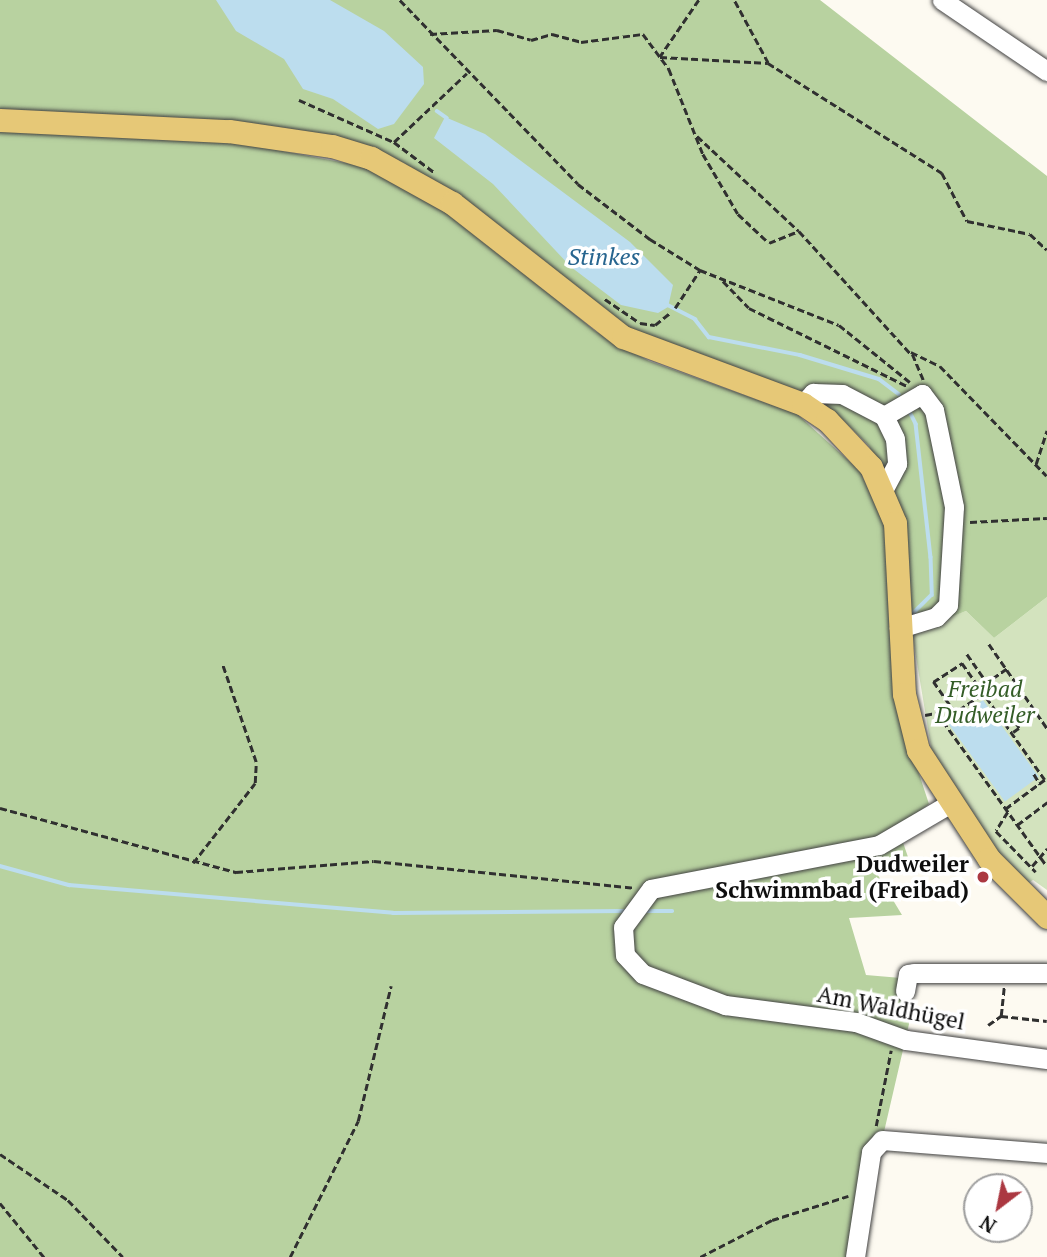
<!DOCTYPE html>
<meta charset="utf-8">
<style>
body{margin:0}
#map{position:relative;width:1047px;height:1257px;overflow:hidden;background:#fdfaf1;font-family:"PT Serif",serif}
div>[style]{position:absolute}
.green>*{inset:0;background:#d3e3be}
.forest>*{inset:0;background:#b8d2a0}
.water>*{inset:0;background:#bcddee;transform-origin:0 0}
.stream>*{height:3.5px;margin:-1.75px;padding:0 1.75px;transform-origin:1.75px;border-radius:1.75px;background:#bcddee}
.path>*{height:2.5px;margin-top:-1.25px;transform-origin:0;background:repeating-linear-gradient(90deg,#303030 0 7px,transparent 0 10.5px)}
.roads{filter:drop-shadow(0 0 2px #414141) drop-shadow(0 0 2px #414141)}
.minor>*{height:19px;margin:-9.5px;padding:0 9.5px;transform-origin:9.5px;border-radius:9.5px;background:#fff}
.major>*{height:23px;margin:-11.5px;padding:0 11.5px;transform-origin:11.5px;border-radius:11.5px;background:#e6c877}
.dots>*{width:19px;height:19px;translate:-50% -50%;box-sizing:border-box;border:4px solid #fff;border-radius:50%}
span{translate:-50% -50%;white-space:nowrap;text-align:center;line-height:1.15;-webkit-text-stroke:7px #fff;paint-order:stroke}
.park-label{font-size:23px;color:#345d27;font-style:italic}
.poi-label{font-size:23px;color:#0e0e0e;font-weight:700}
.right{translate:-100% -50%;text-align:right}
.street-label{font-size:23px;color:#0e0e0e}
.water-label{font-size:24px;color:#27658f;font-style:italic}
.north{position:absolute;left:963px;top:1173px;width:70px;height:70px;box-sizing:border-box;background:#fff;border:2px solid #9f9f9f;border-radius:50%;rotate:212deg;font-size:19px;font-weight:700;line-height:28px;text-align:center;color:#0e0e0e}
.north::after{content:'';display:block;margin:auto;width:24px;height:32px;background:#ab3841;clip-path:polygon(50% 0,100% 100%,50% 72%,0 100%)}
</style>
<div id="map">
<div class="green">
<div style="clip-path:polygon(1047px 597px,1047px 890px,1033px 880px,1027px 884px,1000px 856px,932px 753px,913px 639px,914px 631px,966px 611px,994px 638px)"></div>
</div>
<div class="forest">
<div style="clip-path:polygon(0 0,820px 0,1047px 176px,1047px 597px,994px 638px,966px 611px,951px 617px,940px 609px,908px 622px,904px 521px,869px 446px,844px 421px,826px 408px,627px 329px,404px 163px,374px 149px,231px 121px,0 109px)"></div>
<div style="clip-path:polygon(0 129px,228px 141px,367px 167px,447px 210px,595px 331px,649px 361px,797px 414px,860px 471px,885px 526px,893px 695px,929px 804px,898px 828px,908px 857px,876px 872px,902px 915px,849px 918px,866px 975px,901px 978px,897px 996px,909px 1009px,909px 1024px,855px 1257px,0 1257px)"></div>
</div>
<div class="water">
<div style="clip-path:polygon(216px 0,330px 0,384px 31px,423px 67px,424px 84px,394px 124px,378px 129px,333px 99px,303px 89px,284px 59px,236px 31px)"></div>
<div style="clip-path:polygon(445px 117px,485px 134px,630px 242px,673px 285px,668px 307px,658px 313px,621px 305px,571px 267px,493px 184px,434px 138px)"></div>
<div style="left:983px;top:700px;width:95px;height:42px;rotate:54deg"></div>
</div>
<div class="stream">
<div style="left:437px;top:111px;width:12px;rotate:35deg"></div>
<div style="left:666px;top:304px;width:33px;rotate:27deg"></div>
<div style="left:695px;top:319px;width:23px;rotate:52deg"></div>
<div style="left:709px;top:337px;width:93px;rotate:11.2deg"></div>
<div style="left:800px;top:355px;width:83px;rotate:16.9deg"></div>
<div style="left:879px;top:379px;width:25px;rotate:37deg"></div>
<div style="left:908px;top:408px;width:18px;rotate:63deg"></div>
<div style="left:916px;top:424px;width:134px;rotate:83.6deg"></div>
<div style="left:931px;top:557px;width:38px;rotate:88deg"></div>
<div style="left:932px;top:595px;width:27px;rotate:135deg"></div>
<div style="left:0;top:866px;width:72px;rotate:15.4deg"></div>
<div style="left:69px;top:885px;width:325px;rotate:4.9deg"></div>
<div style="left:393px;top:913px;width:231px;rotate:-0.5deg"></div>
<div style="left:642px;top:911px;width:30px"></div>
</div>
<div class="path">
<div style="left:400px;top:0;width:256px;rotate:45.9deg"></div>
<div style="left:578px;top:184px;width:91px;rotate:37.4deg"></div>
<div style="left:650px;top:239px;width:59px;rotate:31.8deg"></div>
<div style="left:700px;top:270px;width:149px;rotate:21.6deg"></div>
<div style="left:839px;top:325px;width:91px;rotate:38.8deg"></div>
<div style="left:699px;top:0;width:69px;rotate:124.4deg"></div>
<div style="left:660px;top:57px;width:108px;rotate:3.2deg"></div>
<div style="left:768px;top:63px;width:72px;rotate:-118.4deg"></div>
<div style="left:430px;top:34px;width:67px;rotate:-3.4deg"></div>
<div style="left:497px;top:30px;width:35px;rotate:16deg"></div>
<div style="left:531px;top:40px;width:22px;rotate:-16deg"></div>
<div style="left:552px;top:34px;width:30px;rotate:15deg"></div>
<div style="left:581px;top:42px;width:63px;rotate:-7.4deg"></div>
<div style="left:643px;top:34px;width:44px;rotate:53.4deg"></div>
<div style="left:669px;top:69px;width:92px;rotate:68.2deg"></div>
<div style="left:703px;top:154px;width:69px;rotate:59.7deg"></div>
<div style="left:738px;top:214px;width:42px;rotate:43.1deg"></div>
<div style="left:769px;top:243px;width:32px;rotate:-22deg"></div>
<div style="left:799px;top:231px;width:165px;rotate:47.7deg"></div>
<div style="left:768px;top:63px;width:206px;rotate:32.3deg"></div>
<div style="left:942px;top:173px;width:54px;rotate:62.5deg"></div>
<div style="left:967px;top:221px;width:64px;rotate:11.7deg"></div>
<div style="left:1030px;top:234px;width:23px;rotate:43deg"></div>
<div style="left:299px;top:100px;width:104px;rotate:23.9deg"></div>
<div style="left:394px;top:142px;width:100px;rotate:-43.4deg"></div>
<div style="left:697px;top:136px;width:139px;rotate:43deg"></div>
<div style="left:394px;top:142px;width:50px;rotate:36.9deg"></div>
<div style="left:723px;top:281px;width:37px;rotate:46deg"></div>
<div style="left:749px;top:308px;width:176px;rotate:26.3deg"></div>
<div style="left:605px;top:299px;width:42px;rotate:34.4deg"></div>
<div style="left:640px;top:323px;width:15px;rotate:8deg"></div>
<div style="left:655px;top:325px;width:19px;rotate:-39deg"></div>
<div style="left:675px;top:308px;width:45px;rotate:-56.7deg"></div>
<div style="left:923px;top:380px;width:30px;rotate:-113deg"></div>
<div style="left:911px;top:352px;width:32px;rotate:26deg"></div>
<div style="left:940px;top:366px;width:153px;rotate:45.8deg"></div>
<div style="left:1036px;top:464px;width:35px;rotate:-72deg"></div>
<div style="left:970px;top:522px;width:77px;rotate:-3deg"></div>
<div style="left:989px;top:644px;width:102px;rotate:55.4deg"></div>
<div style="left:967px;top:654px;width:35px;rotate:55deg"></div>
<div style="left:1007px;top:669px;width:24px;rotate:145deg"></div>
<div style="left:987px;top:683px;width:7px;rotate:56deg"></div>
<div style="left:991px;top:689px;width:58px;rotate:146.3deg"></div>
<div style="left:943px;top:721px;width:178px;rotate:54.4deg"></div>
<div style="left:955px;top:713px;width:38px;rotate:-125deg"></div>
<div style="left:933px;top:682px;width:35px;rotate:-33deg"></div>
<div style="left:962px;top:663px;width:143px;rotate:54.6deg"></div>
<div style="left:1045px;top:780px;width:49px;rotate:143.4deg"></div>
<div style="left:925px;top:715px;width:11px;rotate:-10deg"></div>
<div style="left:936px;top:713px;width:11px;rotate:49deg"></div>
<div style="left:1013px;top:732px;width:7px;rotate:-34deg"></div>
<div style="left:1019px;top:728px;width:7px;rotate:-124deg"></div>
<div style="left:1015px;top:722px;width:24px;rotate:-35deg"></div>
<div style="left:1034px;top:774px;width:12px;rotate:59deg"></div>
<div style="left:0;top:808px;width:245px;rotate:15.2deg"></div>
<div style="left:236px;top:872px;width:138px;rotate:-4.6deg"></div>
<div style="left:374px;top:861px;width:261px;rotate:5.9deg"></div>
<div style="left:1008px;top:812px;width:22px;rotate:122deg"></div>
<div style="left:996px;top:831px;width:57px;rotate:45.7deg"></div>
<div style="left:1017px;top:825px;width:38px;rotate:-37deg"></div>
<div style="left:193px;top:863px;width:101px;rotate:-52.2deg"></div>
<div style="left:255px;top:783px;width:21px;rotate:-87deg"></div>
<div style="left:256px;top:762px;width:102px;rotate:-109deg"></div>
<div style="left:1032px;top:866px;width:23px;rotate:-49deg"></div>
<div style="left:1001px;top:1016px;width:46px;rotate:6.2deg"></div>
<div style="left:890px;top:1018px;width:14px;rotate:-51deg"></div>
<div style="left:988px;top:1025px;width:16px;rotate:-35deg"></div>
<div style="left:1001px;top:1016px;width:29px;rotate:-84deg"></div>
<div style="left:876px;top:1126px;width:77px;rotate:-78.8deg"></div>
<div style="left:0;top:1154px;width:82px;rotate:34.1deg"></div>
<div style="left:68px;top:1200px;width:79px;rotate:46deg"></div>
<div style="left:0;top:1203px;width:70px;rotate:50.8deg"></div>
<div style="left:290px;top:1257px;width:152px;rotate:-63.4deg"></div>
<div style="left:358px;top:1121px;width:139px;rotate:-76.3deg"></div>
<div style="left:700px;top:1257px;width:81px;rotate:-27.2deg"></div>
<div style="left:772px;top:1220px;width:80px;rotate:-17.5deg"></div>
</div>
<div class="roads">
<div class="minor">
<div style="left:942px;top:0;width:127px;rotate:34.1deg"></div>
<div style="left:803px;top:404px;width:15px;rotate:-48deg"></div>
<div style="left:813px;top:393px;width:29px;rotate:2deg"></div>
<div style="left:842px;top:394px;width:47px;rotate:27.6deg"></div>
<div style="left:884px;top:416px;width:25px;rotate:64deg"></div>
<div style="left:895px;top:439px;width:25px;rotate:85deg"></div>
<div style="left:897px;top:464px;width:30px;rotate:118deg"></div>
<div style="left:884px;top:416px;width:44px;rotate:-30.1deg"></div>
<div style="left:922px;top:394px;width:20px;rotate:53deg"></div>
<div style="left:934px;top:410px;width:99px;rotate:78.3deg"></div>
<div style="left:954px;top:507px;width:98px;rotate:93.5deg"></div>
<div style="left:948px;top:605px;width:17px;rotate:135deg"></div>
<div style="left:936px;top:617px;width:39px;rotate:163deg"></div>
<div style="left:949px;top:804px;width:81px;rotate:149.6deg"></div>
<div style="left:879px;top:845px;width:232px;rotate:169.1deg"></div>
<div style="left:651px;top:889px;width:47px;rotate:126.4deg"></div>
<div style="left:623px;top:927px;width:28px;rotate:86deg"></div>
<div style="left:625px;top:955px;width:26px;rotate:47deg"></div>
<div style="left:643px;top:974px;width:88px;rotate:20.7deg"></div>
<div style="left:725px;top:1005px;width:132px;rotate:7.4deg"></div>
<div style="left:856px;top:1022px;width:53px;rotate:19.8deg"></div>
<div style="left:906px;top:1040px;width:142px;rotate:7.7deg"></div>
<div style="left:905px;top:991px;width:17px;rotate:-80deg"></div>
<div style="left:908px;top:974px;width:6px;rotate:-9deg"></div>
<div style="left:914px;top:973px;width:133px"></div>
<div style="left:855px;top:1257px;width:106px;rotate:-81.3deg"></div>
<div style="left:871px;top:1152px;width:16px;rotate:-47deg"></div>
<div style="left:882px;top:1140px;width:166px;rotate:4.5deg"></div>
</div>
<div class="major">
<div style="left:0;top:120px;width:229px;rotate:2.8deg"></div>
<div style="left:229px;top:131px;width:104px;rotate:8.3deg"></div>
<div style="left:332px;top:146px;width:41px;rotate:17.1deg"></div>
<div style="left:371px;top:158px;width:93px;rotate:29.1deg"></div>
<div style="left:452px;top:203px;width:217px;rotate:38.1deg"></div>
<div style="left:623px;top:337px;width:192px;rotate:20.4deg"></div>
<div style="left:803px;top:404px;width:29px;rotate:34deg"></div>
<div style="left:827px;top:420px;width:64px;rotate:46.9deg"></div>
<div style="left:871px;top:467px;width:61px;rotate:66.8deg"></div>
<div style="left:895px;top:523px;width:171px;rotate:87deg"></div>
<div style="left:904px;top:694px;width:58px;rotate:76deg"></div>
<div style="left:918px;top:750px;width:130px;rotate:56.9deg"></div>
<div style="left:989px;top:859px;width:82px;rotate:45deg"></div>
</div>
</div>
<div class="dots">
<div style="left:983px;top:877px;background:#ab3841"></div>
</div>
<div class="park-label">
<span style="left:985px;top:702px">Freibad<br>Dudweiler</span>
</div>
<div class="poi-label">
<span class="right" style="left:969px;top:877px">Dudweiler<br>Schwimmbad (Freibad)</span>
</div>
<div class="street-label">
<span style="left:891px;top:1008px;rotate:11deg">Am Waldhügel</span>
</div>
<div class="water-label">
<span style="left:604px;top:257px">Stinkes</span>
</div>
<div class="north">N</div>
</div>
